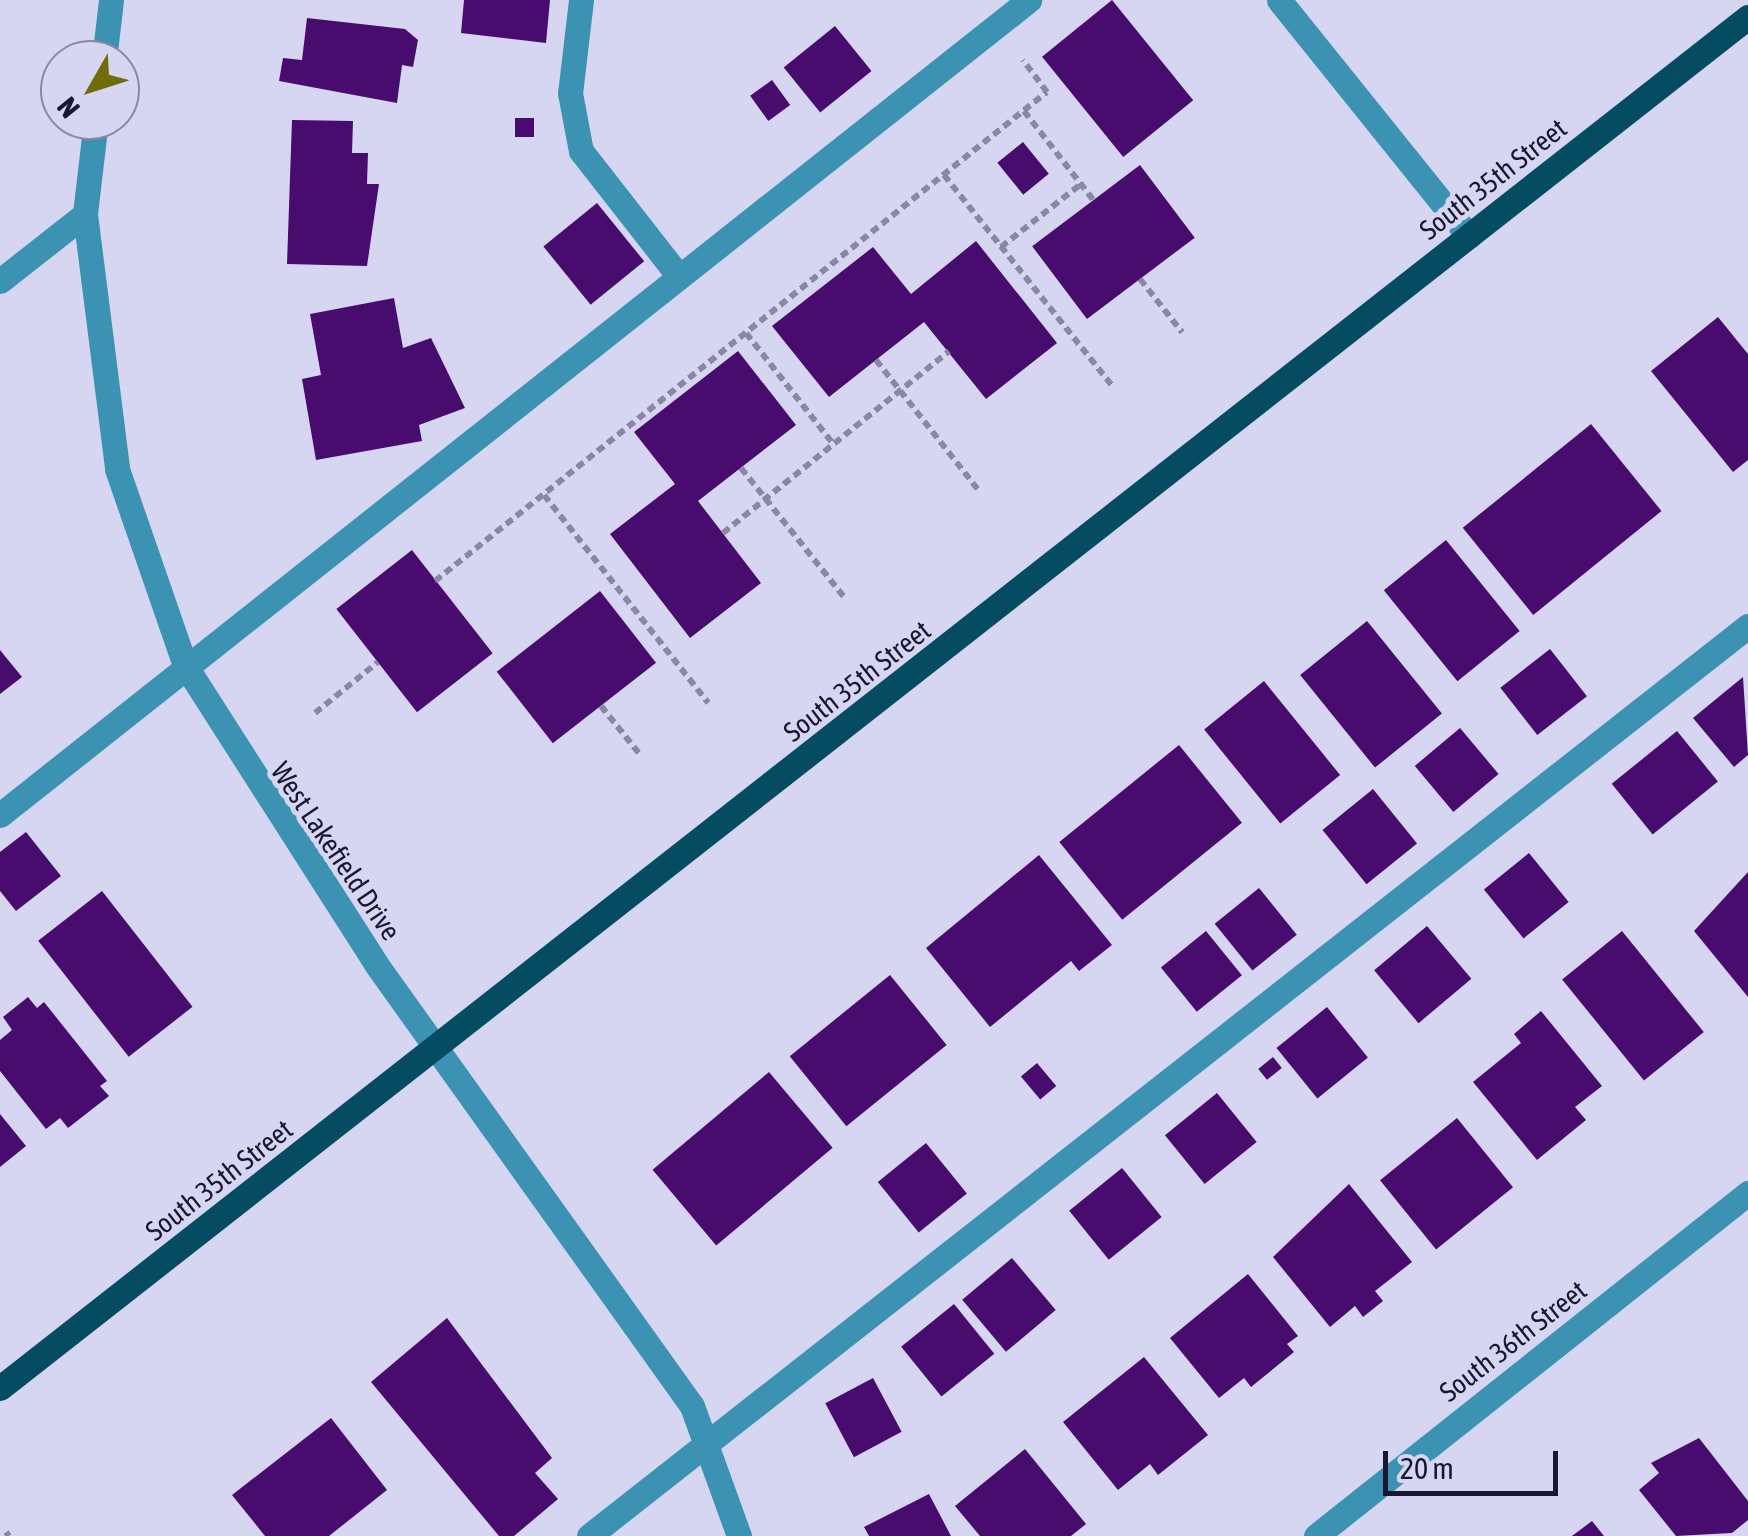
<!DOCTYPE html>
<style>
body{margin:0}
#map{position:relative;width:1748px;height:1536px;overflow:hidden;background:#d6d6f3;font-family:"Asap Condensed",sans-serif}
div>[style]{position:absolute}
.building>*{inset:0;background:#480c6f;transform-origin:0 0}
.path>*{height:6px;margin-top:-3px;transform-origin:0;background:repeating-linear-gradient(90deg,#8988a4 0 8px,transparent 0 13px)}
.minor>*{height:25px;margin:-12.5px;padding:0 12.5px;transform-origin:12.5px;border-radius:12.5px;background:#3b92b3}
.major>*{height:25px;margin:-12.5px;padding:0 12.5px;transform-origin:12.5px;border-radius:12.5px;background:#054c62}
span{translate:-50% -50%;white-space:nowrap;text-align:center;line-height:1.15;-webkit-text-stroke:10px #d6d6f3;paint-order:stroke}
.street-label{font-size:28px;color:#191630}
.north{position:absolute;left:40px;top:40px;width:100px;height:100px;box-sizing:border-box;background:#d6d6f3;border:2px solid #8a89a5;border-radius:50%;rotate:231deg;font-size:28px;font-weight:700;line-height:40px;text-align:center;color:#191630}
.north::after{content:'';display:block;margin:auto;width:35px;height:45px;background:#706c09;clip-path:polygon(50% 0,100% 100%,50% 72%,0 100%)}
.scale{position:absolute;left:1383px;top:1451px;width:175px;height:45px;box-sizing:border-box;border:5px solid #191630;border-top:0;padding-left:12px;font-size:30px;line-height:35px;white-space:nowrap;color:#191630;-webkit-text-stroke:8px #d6d6f3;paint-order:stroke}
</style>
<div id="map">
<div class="building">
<div style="clip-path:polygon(464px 0,550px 0,546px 43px,461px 33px)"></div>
<div style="left:1112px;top:0;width:129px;height:90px;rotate:51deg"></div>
<div style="clip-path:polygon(307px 18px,405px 29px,418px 40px,413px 67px,402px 65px,397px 103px,279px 81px,283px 58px,302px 60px)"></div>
<div style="left:835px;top:26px;width:58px;height:66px;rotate:51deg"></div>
<div style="left:772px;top:80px;width:31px;height:27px;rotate:54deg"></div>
<div style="left:515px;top:118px;width:19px;height:19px"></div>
<div style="clip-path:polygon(292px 120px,353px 121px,352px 153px,368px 153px,367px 184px,379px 184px,367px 266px,287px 264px)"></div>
<div style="left:1023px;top:142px;width:41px;height:33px;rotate:51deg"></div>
<div style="left:1140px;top:165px;width:91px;height:135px;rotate:53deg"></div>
<div style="left:597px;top:203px;width:75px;height:69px;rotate:51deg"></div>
<div style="clip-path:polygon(976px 241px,1057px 343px,986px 399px,924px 322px,829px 397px,772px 326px,873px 247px,911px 294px)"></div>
<div style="clip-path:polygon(394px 298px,403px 348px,431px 338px,465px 408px,419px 425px,422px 441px,316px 460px,302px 379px,321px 375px,310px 314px)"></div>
<div style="clip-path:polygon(1718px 317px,1748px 354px,1748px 460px,1733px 472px,1651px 371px)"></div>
<div style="clip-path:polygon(738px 351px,796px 425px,698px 501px,761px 583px,690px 638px,610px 534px,675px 484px,634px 432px)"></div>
<div style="left:1591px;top:424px;width:112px;height:165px;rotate:51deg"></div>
<div style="left:1446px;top:540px;width:117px;height:80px;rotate:51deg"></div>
<div style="left:412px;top:550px;width:131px;height:96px;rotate:52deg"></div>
<div style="left:600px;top:591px;width:91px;height:131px;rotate:52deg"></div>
<div style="left:1367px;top:621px;width:119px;height:86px;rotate:51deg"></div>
<div style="left:1550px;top:649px;width:60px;height:63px;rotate:52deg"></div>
<div style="clip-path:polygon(0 650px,22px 677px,0 694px)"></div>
<div style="clip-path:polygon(1743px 677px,1748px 755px,1734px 767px,1693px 718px)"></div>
<div style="left:1264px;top:681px;width:121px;height:77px;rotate:51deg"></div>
<div style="left:1460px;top:728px;width:60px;height:59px;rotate:50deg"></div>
<div style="left:1677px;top:731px;width:65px;height:84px;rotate:51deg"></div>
<div style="left:1179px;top:745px;width:100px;height:154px;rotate:51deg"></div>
<div style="left:1373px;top:789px;width:70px;height:65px;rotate:51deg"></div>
<div style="clip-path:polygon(26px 832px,61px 876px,16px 911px,0 891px,0 852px)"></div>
<div style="left:1529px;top:853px;width:63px;height:58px;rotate:51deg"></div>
<div style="clip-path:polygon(1039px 855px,1112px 945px,1079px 971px,1071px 961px,990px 1027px,926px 948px)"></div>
<div style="clip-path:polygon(1748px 872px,1748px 997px,1694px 931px)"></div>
<div style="left:1259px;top:888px;width:60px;height:57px;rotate:51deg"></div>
<div style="left:102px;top:891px;width:147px;height:81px;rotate:52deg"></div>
<div style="left:1427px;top:926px;width:69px;height:69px;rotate:50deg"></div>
<div style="left:1206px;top:931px;width:57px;height:58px;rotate:51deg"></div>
<div style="left:1622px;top:931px;width:130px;height:77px;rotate:51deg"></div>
<div style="left:890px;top:975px;width:90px;height:129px;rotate:51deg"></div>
<div style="clip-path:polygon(28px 997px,37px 1008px,44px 1002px,107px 1081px,100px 1086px,109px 1096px,68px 1128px,60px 1118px,46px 1129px,0 1071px,0 1040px,12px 1030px,3px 1017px)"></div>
<div style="left:1327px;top:1007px;width:65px;height:65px;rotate:51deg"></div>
<div style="clip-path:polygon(1541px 1011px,1602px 1086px,1575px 1107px,1586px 1120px,1537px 1160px,1473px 1082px,1521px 1043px,1514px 1034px)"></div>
<div style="left:1273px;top:1057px;width:14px;height:19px;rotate:51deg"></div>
<div style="left:1037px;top:1063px;width:30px;height:21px;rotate:50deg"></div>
<div style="left:769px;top:1072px;width:99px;height:152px;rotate:50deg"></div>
<div style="left:1217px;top:1093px;width:63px;height:67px;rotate:51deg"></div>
<div style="clip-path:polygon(0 1114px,26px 1146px,0 1167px)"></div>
<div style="left:1457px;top:1118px;width:89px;height:99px;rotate:51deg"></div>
<div style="left:926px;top:1143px;width:65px;height:62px;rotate:51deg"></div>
<div style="left:1122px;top:1168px;width:63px;height:68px;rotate:51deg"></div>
<div style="clip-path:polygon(1349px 1184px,1412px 1262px,1375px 1291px,1383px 1301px,1363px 1317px,1355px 1306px,1330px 1327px,1273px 1257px)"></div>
<div style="left:1012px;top:1258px;width:68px;height:65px;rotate:50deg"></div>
<div style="clip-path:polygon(1248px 1274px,1298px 1336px,1287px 1344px,1294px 1352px,1251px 1387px,1244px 1378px,1219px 1398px,1170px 1338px)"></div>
<div style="left:954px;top:1304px;width:64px;height:68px;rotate:51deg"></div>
<div style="clip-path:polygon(447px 1318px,552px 1458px,535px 1473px,558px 1499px,514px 1536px,499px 1536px,371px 1382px)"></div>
<div style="clip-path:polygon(1144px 1357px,1208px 1435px,1158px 1475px,1150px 1464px,1118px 1490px,1063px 1422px)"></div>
<div style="left:873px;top:1378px;width:61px;height:54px;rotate:62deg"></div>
<div style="clip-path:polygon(331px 1418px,387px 1490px,329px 1536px,265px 1536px,232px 1495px)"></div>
<div style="clip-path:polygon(1699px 1438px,1748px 1501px,1748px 1520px,1732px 1533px,1676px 1536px,1639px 1490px,1659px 1473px,1651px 1463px)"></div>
<div style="clip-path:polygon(1025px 1449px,1086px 1524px,1071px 1536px,980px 1536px,955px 1506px)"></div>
<div style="clip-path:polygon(929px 1494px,951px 1536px,869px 1536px,864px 1527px)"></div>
<div style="clip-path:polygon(1592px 1521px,1604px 1536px,1572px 1536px)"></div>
</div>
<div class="path">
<div style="left:1024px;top:111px;width:114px;rotate:52.1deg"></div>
<div style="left:944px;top:175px;width:271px;rotate:51.4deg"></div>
<div style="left:1001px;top:247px;width:102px;rotate:-38.2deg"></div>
<div style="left:1140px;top:279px;width:68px;rotate:51.6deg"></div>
<div style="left:746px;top:333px;width:142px;rotate:51.8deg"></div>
<div style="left:876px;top:360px;width:167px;rotate:51.8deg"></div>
<div style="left:741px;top:468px;width:165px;rotate:51.4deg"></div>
<div style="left:544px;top:495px;width:265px;rotate:51.7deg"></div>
<div style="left:723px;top:533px;width:290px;rotate:-38.8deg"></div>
<div style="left:435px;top:581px;width:783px;rotate:-38.63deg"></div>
<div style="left:1047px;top:92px;width:40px;rotate:-127deg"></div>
<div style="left:601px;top:706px;width:64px;rotate:51.3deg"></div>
<div style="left:315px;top:713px;width:81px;rotate:-39deg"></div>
<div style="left:6px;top:1532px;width:5px;rotate:53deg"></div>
</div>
<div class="minor">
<div style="left:581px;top:0;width:94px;rotate:96.7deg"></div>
<div style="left:570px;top:93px;width:59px;rotate:79.3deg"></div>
<div style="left:581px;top:151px;width:157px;rotate:52deg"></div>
<div style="left:1279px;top:0;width:303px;rotate:51.2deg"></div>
<div style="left:104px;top:60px;width:60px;rotate:-83.3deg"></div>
<div style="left:96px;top:120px;width:95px;rotate:96.7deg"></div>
<div style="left:85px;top:214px;width:257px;rotate:82.8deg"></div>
<div style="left:117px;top:469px;width:207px;rotate:70.9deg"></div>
<div style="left:185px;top:665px;width:355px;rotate:57.4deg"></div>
<div style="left:376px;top:964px;width:543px;rotate:54.44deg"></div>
<div style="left:692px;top:1406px;width:138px;rotate:70.1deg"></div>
<div style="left:0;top:281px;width:108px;rotate:-38.2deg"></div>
<div style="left:0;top:815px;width:1313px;rotate:-38.38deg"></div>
<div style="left:589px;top:1536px;width:1474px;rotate:-38.14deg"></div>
<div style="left:1316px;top:1536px;width:552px;rotate:-38.45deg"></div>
</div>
<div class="major">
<div style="left:0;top:1388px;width:2222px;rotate:-38.11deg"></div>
</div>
<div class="street-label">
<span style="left:1493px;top:179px;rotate:-38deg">South 35th Street</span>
<span style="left:857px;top:681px;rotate:-38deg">South 35th Street</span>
<span style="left:336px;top:851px;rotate:56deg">West Lakefield Drive</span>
<span style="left:219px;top:1180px;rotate:-38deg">South 35th Street</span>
<span style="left:1513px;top:1341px;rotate:-38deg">South 36th Street</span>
</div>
<div class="north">N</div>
<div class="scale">20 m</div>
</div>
